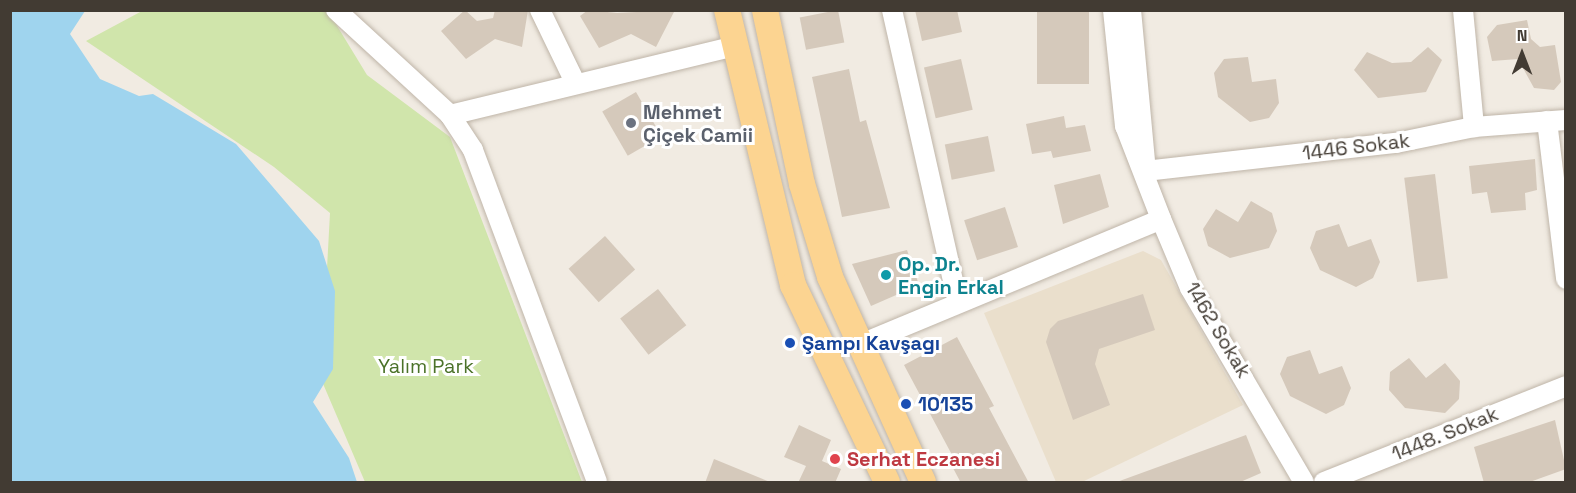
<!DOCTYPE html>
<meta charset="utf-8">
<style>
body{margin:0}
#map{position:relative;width:1576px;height:493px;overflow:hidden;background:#f1ebe2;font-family:"Space Grotesk",sans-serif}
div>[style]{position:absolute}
.education>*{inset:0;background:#eadfcc}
.green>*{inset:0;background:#d0e5ab}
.water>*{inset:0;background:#9fd4ee}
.building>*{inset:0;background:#d5c9bb;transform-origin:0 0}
.roads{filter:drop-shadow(0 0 2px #bfb5a8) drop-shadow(0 0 2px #bfb5a8)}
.minor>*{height:20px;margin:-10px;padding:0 10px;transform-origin:10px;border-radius:10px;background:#fff}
.major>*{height:26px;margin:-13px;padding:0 13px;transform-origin:13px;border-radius:13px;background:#fcd491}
.dots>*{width:16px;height:16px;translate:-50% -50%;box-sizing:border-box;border:3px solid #fff;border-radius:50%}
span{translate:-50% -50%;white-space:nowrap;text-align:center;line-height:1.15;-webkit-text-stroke:6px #fff;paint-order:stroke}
.worship-label{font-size:20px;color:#5b616d;font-weight:700}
.left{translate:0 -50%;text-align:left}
.street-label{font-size:20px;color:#423b33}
.culture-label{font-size:20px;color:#0d838f;font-weight:700}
.transit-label{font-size:20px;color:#164399;font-weight:700}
.park-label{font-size:20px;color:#4b7229}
.health-label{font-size:20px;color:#be3a42;font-weight:700}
.frame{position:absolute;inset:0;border:12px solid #423b33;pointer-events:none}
.north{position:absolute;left:1492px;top:24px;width:60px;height:60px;-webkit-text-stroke:4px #fff;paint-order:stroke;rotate:0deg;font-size:16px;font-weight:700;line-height:24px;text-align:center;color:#423b33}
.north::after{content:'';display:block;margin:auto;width:21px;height:27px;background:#423b33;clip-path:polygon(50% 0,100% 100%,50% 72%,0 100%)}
</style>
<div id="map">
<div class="education">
<div style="clip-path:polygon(1143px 251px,1161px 260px,1243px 405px,1082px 482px,1056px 482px,984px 313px)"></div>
</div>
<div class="green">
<div style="clip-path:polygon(142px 11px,328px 11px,367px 75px,450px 137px,582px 482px,365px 482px,321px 379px,330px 213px,274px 167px,86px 41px)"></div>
</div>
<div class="water">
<div style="clip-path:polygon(10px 11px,85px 11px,70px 34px,100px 79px,139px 96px,153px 94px,236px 144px,319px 241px,335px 291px,333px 369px,313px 402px,349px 458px,357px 482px,11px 482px)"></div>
</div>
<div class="building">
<div style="clip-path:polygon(465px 10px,477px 21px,493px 18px,495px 10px,528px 10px,522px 47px,495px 39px,466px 59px,441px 31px)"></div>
<div style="clip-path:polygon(588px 10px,617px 13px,675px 10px,656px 47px,631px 34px,599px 48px,580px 16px)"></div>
<div style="left:838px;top:10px;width:33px;height:39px;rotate:79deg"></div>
<div style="clip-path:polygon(915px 10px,957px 10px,962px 32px,922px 41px)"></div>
<div style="left:1037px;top:10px;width:52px;height:74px"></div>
<div style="clip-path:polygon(1527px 20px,1531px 39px,1540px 47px,1555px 45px,1561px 82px,1554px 90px,1534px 88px,1518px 59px,1492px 61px,1487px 37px,1497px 25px)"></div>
<div style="clip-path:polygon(1428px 47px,1442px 60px,1426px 92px,1378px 98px,1354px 70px,1367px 52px,1392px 63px,1411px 62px)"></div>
<div style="clip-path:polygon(1248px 57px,1252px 82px,1276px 79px,1279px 103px,1269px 118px,1250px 122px,1218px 97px,1214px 73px,1224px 59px)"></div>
<div style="left:961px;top:59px;width:52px;height:38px;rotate:77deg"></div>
<div style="clip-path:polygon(849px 69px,860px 122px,866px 120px,890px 208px,842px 217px,812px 77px)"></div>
<div style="left:636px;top:92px;width:51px;height:39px;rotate:60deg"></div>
<div style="clip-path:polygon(1064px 116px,1066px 128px,1085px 125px,1091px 151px,1053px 158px,1051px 151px,1032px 154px,1026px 124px)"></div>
<div style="left:988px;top:136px;width:36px;height:44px;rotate:79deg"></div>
<div style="clip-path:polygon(1535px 159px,1537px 190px,1525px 193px,1526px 210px,1491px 213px,1487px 192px,1472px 194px,1469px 166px)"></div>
<div style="clip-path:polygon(1100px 174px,1109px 207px,1063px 224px,1054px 185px)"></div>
<div style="left:1435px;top:174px;width:105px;height:31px;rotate:83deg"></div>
<div style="clip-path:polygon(1251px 201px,1272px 213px,1277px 231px,1269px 248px,1230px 258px,1208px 246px,1203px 229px,1216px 209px,1238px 222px)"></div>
<div style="left:1005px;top:207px;width:42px;height:43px;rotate:72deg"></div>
<div style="clip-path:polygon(1339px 224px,1348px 247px,1371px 239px,1380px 262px,1373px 278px,1356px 287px,1320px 270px,1310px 248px,1316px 231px)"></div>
<div style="left:605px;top:236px;width:45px;height:49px;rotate:48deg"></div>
<div style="clip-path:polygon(907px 250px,919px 285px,871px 306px,852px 264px)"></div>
<div style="left:658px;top:289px;width:46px;height:48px;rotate:52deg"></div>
<div style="clip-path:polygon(1143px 294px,1155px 330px,1099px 349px,1095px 364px,1110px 405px,1073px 420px,1046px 342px,1050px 329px,1058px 321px)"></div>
<div style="clip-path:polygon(957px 337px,994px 406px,989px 408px,1029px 483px,961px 483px,946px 455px,951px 453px,904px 365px)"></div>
<div style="clip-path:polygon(1310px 350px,1319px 374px,1342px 366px,1351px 388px,1344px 405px,1326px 414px,1290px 396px,1280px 374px,1287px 357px)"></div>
<div style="clip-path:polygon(1409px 358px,1426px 378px,1445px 363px,1460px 381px,1459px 399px,1445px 413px,1405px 408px,1389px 390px,1390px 372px)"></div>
<div style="clip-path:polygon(1555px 420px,1566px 469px,1527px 483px,1484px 483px,1474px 447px)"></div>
<div style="clip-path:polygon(799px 425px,831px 440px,822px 461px,841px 469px,835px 483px,798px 483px,806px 466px,784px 457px)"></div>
<div style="clip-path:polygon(1246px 435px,1261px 473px,1238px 483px,1114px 483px)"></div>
<div style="clip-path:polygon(714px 459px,770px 482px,770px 483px,705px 483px)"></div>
</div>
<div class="roads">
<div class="minor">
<div style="left:336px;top:10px;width:155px;rotate:42.6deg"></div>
<div style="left:450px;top:115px;width:42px;rotate:56.7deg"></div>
<div style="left:473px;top:150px;width:354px;rotate:69.5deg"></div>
<div style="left:540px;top:10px;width:82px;rotate:64.1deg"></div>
<div style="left:892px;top:10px;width:300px;rotate:77.3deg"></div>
<div style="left:1113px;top:10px;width:117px;rotate:84.1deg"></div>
<div style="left:1125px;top:126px;width:100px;rotate:68.8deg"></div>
<div style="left:1161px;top:219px;width:75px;rotate:67.2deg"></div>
<div style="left:1190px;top:288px;width:225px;rotate:59.6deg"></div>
<div style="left:1131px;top:10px;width:153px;rotate:84.7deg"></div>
<div style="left:1463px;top:10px;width:118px;rotate:84.6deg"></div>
<div style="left:450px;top:115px;width:293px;rotate:-13.6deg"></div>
<div style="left:1547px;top:121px;width:159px;rotate:83.1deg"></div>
<div style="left:1145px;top:171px;width:253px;rotate:-6.4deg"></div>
<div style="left:1396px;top:143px;width:80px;rotate:-11.6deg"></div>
<div style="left:1474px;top:127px;width:92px;rotate:-4.4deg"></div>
<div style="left:859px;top:345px;width:327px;rotate:-22.6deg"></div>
<div style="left:1324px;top:482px;width:260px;rotate:-21.6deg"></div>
</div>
<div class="major">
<div style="left:727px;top:10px;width:283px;rotate:76.5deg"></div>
<div style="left:793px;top:285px;width:218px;rotate:64.5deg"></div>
<div style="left:765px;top:10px;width:178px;rotate:78deg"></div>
<div style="left:802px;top:184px;width:97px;rotate:73.2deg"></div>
<div style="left:830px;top:277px;width:225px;rotate:65.6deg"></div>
</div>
</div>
<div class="dots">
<div style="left:631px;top:123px;background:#6b7280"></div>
<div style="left:886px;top:275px;background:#0f9aa8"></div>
<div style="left:790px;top:343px;background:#1a4fb4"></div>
<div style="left:906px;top:404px;background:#1a4fb4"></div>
<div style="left:835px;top:459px;background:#e0444e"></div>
</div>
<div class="worship-label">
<span class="left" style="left:643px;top:124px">Mehmet<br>Çiçek Camii</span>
</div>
<div class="street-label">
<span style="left:1356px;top:147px;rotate:-7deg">1446 Sokak</span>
<span style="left:1218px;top:330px;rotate:59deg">1462 Sokak</span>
<span style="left:1445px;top:434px;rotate:-22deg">1448. Sokak</span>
</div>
<div class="culture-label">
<span class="left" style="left:898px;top:276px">Op. Dr.<br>Engin Erkal</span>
</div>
<div class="transit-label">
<span class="left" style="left:802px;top:343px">Şampı Kavşagı</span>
<span class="left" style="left:918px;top:404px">10135</span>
</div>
<div class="park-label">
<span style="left:426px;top:366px">Yalım Park</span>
</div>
<div class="health-label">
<span class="left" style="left:847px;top:459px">Serhat Eczanesi</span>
</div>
<div class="frame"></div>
<div class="north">N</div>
</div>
